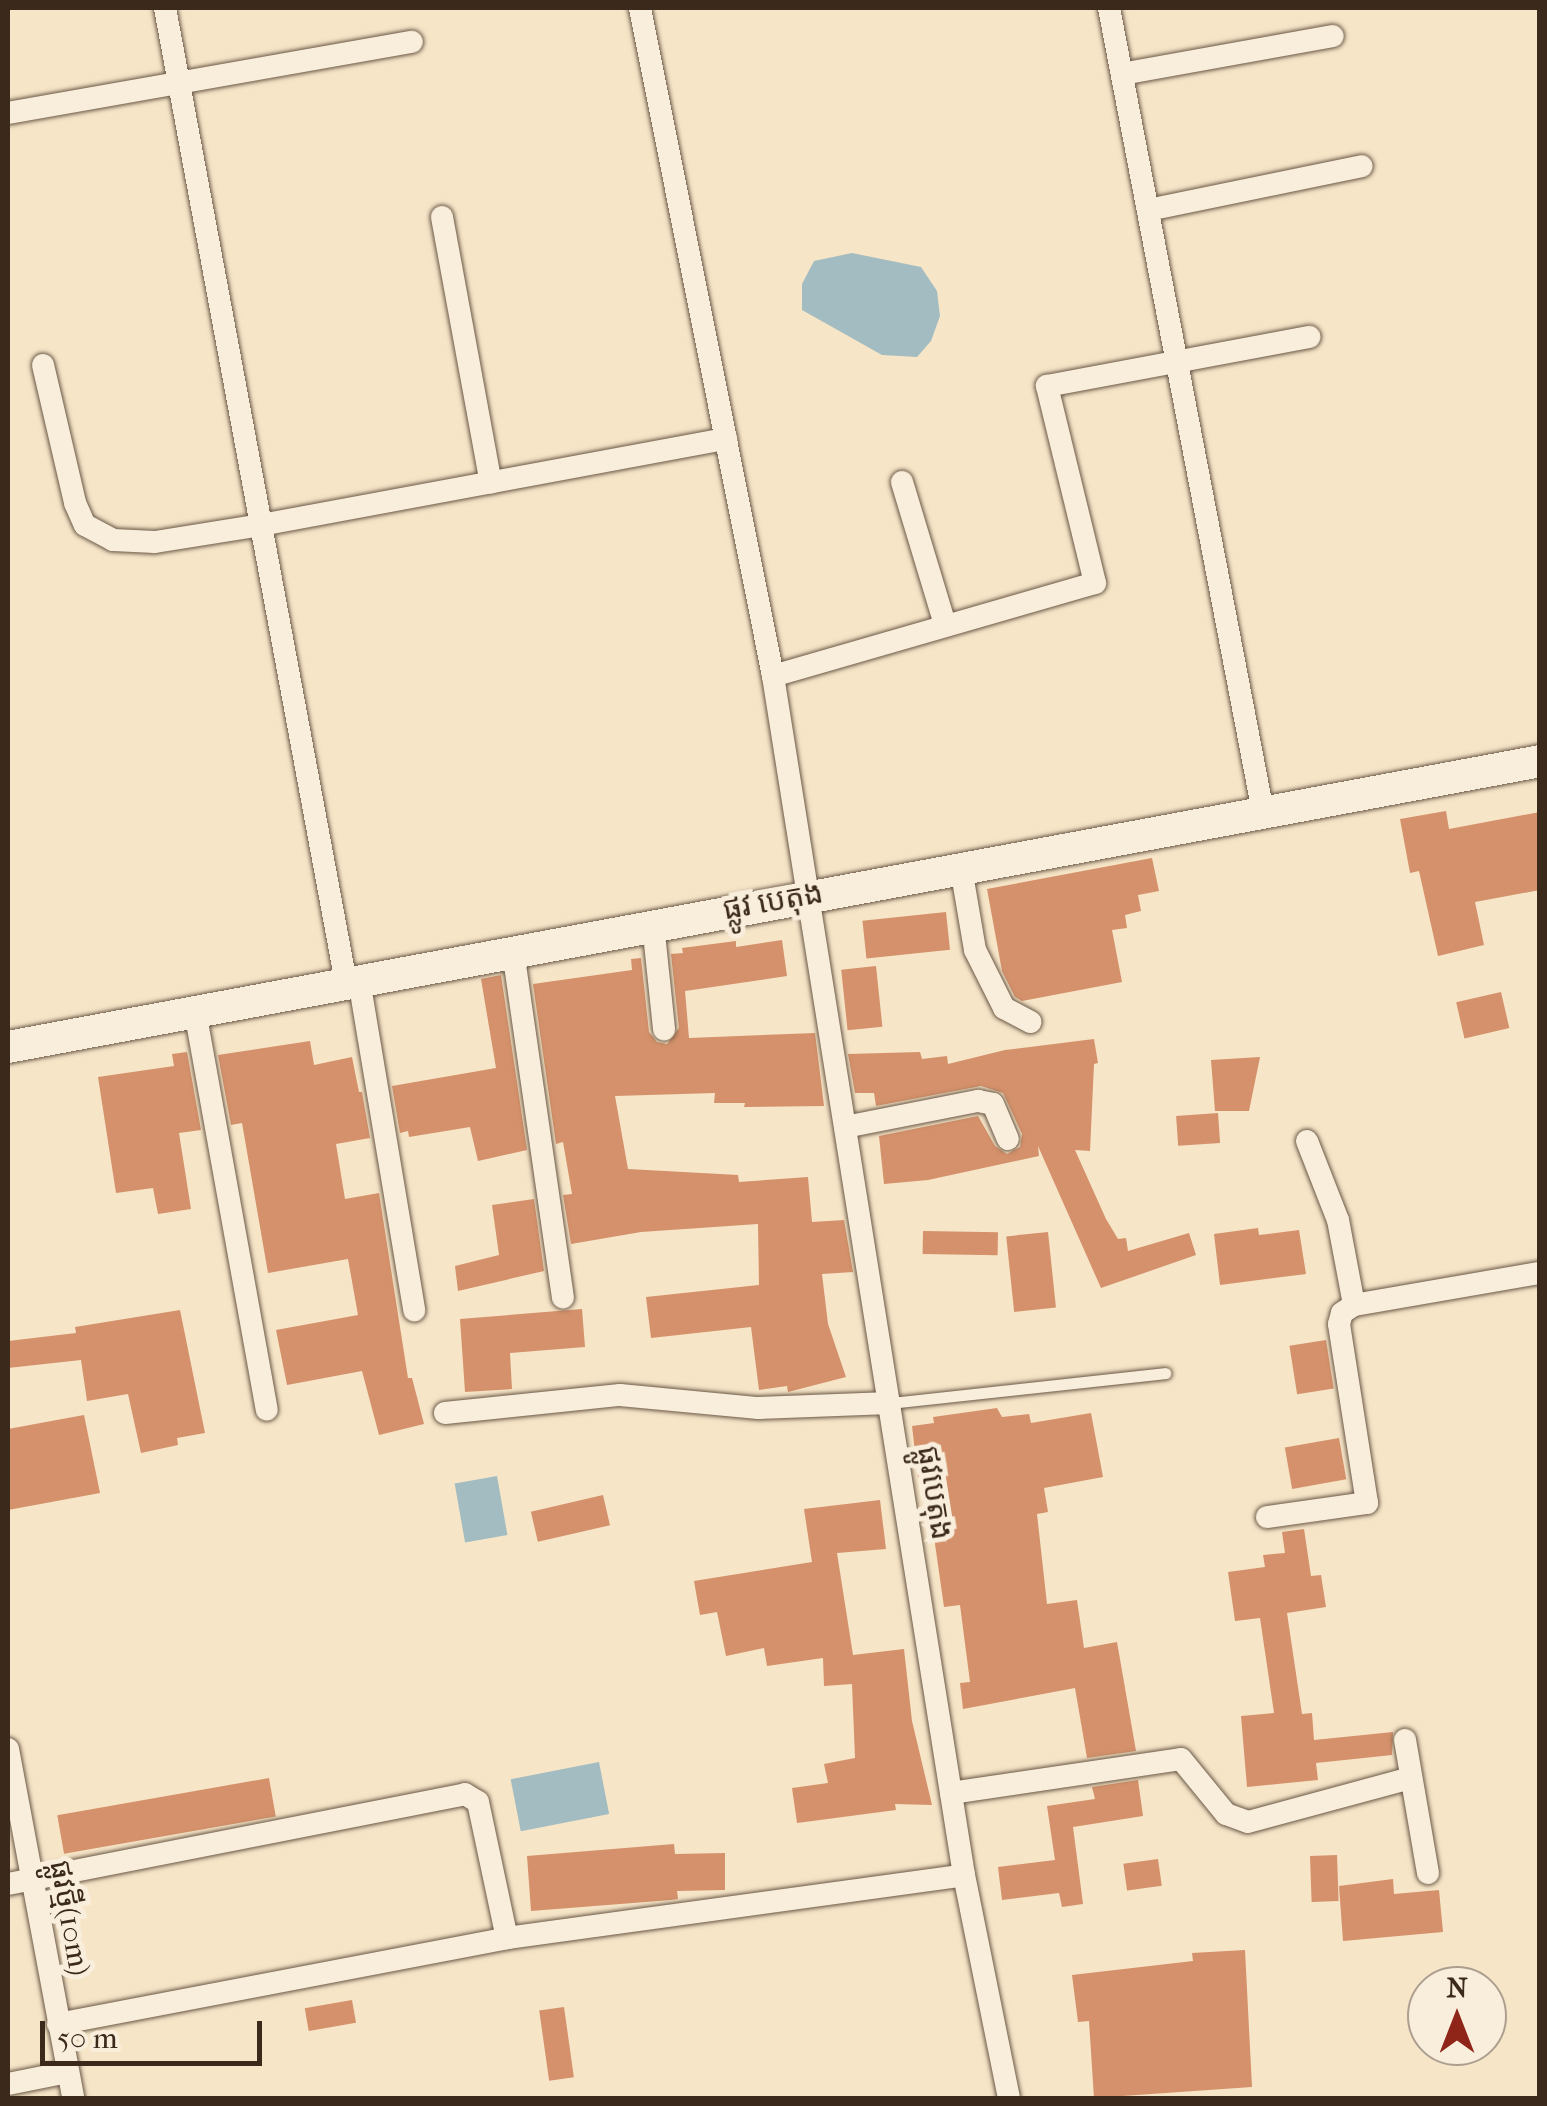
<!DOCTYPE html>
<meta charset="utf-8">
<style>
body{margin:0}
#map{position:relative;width:1547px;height:2106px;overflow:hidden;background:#f6e5c7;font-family:"IM FELL French Canon","Noto Sans Khmer",serif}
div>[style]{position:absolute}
.water>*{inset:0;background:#a3bcc1;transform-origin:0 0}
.building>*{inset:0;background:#d4916b;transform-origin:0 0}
.roads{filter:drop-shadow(0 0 2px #6a5847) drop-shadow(0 0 2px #6a5847)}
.lane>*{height:11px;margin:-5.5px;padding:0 5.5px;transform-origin:5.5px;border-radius:5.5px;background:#f9eedb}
.street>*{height:22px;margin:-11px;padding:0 11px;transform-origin:11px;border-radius:11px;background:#f9eedb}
.secondary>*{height:32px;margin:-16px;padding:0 16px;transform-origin:16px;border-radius:16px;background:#f9eedb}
span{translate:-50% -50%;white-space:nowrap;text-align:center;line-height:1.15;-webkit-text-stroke:10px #f9eedb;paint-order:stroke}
.street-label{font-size:30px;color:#3b291c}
.frame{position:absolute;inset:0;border:10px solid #3b291c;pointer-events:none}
.north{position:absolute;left:1407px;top:1966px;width:100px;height:100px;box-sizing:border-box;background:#f9eedb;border:2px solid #ad9f8f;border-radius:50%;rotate:0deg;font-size:28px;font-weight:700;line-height:40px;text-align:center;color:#3b291c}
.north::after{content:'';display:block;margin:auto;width:35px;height:45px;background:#8f2418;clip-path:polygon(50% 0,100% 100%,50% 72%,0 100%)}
.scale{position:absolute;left:40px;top:2021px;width:222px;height:45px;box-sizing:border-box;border:5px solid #3b291c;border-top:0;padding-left:12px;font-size:30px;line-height:35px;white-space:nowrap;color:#3b291c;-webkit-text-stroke:8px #f9eedb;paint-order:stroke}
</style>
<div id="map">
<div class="water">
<div style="clip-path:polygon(852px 253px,921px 267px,937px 291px,940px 316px,931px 341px,917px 357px,882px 355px,802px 310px,802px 284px,814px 261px)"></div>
<div style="left:497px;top:1476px;width:60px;height:43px;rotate:80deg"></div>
<div style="left:599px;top:1762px;width:53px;height:90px;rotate:79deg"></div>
</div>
<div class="building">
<div style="clip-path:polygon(1446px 811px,1449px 829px,1540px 812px,1540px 890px,1475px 902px,1484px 945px,1438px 956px,1419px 871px,1410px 873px,1400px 819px)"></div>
<div style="clip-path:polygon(1152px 858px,1159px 891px,1138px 895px,1141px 911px,1125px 915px,1127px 928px,1112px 930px,1122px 982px,1022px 1001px,1015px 997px,1002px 971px,987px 889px)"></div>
<div style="left:946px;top:912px;width:38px;height:84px;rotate:84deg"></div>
<div style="clip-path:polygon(782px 940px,787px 976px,685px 991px,689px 1038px,815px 1033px,824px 1106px,744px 1107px,745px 1103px,714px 1103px,715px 1093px,615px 1096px,628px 1169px,738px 1175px,739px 1182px,808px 1177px,812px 1222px,844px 1220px,853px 1272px,822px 1274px,828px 1324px,846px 1377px,788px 1392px,787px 1386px,759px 1390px,751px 1327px,651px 1338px,646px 1297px,759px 1285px,758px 1224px,641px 1232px,571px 1244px,563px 1195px,572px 1194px,563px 1142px,556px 1144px,533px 984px,632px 970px,631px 959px,641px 958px,649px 1032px,657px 1042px,667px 1044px,679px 1028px,671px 954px,683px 953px,682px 948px,736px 941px,736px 947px)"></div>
<div style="left:876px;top:966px;width:61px;height:35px;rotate:84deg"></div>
<div style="clip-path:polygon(501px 975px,527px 1150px,478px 1161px,470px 1127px,409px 1137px,408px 1131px,400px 1133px,392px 1086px,496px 1068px,481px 979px)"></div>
<div style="left:1501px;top:992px;width:37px;height:46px;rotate:77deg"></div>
<div style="clip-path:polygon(1094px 1039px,1098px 1063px,1094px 1064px,1090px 1151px,1075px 1150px,1106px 1219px,1118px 1239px,1126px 1238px,1128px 1251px,1189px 1233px,1196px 1255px,1101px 1288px,1038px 1146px,1039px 1156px,928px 1180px,884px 1184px,879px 1136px,978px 1116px,995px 1146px,1007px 1154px,1020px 1147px,1022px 1134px,1003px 1093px,981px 1086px,876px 1106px,874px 1093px,855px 1093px,848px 1054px,920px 1052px,922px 1059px,947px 1056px,948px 1064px,1005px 1050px)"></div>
<div style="clip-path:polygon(310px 1041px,314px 1065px,352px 1057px,359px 1092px,362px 1092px,370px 1138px,336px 1144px,345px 1199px,379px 1193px,408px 1378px,412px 1378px,424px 1424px,379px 1435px,362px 1371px,287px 1385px,276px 1330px,358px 1315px,348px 1259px,268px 1273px,242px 1123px,231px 1125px,218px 1055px)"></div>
<div style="clip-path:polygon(187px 1052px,201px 1130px,179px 1133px,191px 1209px,158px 1214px,153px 1188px,116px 1193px,98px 1077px,174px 1066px,172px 1054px)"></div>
<div style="clip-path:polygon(1260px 1057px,1249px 1111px,1215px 1111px,1211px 1060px)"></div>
<div style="left:1218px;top:1113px;width:30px;height:42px;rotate:86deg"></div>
<div style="clip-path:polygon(534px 1199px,544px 1271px,458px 1291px,455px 1266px,499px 1255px,492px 1205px)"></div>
<div style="clip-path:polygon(1258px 1228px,1259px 1235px,1299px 1230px,1306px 1274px,1220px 1285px,1214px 1234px)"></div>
<div style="left:923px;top:1231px;width:75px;height:23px;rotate:1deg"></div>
<div style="left:1048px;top:1232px;width:76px;height:42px;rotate:84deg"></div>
<div style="clip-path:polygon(582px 1309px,585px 1347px,510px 1353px,512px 1389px,465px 1392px,460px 1319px)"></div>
<div style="clip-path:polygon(180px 1310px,205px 1433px,177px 1438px,178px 1445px,141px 1453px,128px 1394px,87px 1401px,81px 1360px,8px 1368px,8px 1341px,76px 1333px,75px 1327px)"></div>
<div style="left:1326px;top:1340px;width:49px;height:37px;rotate:81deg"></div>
<div style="clip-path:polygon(997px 1408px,1002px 1417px,1029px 1414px,1031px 1423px,1091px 1413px,1103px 1477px,1044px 1488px,1048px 1512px,1037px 1514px,1047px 1604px,1077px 1600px,1084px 1648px,1117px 1642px,1136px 1751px,1087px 1758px,1075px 1688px,963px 1709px,960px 1683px,970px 1682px,960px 1605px,944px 1607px,925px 1474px,918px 1477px,912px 1426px,934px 1423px,933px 1417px)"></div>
<div style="clip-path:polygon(84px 1415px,100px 1493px,8px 1510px,8px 1429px)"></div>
<div style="left:1339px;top:1438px;width:42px;height:55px;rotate:80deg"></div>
<div style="left:603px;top:1495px;width:31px;height:74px;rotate:77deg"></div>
<div style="clip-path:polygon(880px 1500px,886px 1549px,837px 1553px,853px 1655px,904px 1649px,912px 1721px,932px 1805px,895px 1804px,896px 1810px,797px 1823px,792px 1788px,828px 1783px,824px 1764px,855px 1758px,852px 1684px,824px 1686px,823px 1658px,767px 1666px,764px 1648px,726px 1656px,717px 1612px,700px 1615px,694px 1581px,812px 1562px,804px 1509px)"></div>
<div style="clip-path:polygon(1304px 1529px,1311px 1576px,1321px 1575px,1326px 1607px,1287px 1613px,1302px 1714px,1312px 1713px,1314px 1740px,1393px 1732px,1392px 1755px,1316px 1763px,1318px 1780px,1247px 1787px,1241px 1716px,1274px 1713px,1260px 1618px,1235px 1621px,1228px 1572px,1265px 1567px,1263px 1555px,1285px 1553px,1282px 1532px)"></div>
<div style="left:269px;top:1778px;width:39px;height:215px;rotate:80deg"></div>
<div style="clip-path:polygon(1138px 1780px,1143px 1816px,1073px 1827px,1083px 1904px,1062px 1907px,1059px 1893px,1002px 1900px,998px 1867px,1055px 1860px,1047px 1806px,1095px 1799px,1092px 1787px)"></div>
<div style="clip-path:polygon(674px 1844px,675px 1854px,725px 1853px,725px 1890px,677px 1891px,678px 1899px,671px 1900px,531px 1911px,527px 1856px)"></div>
<div style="left:1337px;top:1855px;width:46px;height:27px;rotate:88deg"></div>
<div style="left:1158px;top:1859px;width:27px;height:35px;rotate:82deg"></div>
<div style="clip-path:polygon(1393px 1879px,1394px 1894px,1439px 1890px,1443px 1932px,1343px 1941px,1339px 1886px)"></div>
<div style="clip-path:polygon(1245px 1950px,1252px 2087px,1094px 2098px,1089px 2021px,1078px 2022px,1072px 1975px,1193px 1961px,1192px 1953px)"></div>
<div style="left:352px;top:2000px;width:23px;height:48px;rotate:80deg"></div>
<div style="left:564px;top:2007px;width:71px;height:25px;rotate:82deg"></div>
</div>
<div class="roads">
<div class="lane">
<div style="left:890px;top:1403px;width:277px;rotate:-6.2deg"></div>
</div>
<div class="street">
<div style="left:165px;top:8px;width:992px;rotate:79.48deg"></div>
<div style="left:640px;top:8px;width:681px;rotate:78.74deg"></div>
<div style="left:773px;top:676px;width:1214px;rotate:80.95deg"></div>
<div style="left:964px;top:1875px;width:227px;rotate:78.6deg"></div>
<div style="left:1109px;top:8px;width:819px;rotate:79.16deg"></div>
<div style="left:1122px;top:74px;width:214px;rotate:-10.2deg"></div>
<div style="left:8px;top:113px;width:410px;rotate:-10deg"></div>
<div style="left:1148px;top:210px;width:218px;rotate:-11.6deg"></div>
<div style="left:442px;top:217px;width:270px;rotate:79.6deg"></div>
<div style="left:43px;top:365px;width:142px;rotate:76.9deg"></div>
<div style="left:75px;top:503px;width:24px;rotate:66deg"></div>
<div style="left:85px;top:525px;width:32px;rotate:28deg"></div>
<div style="left:113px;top:540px;width:42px;rotate:2.7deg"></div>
<div style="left:155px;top:542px;width:107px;rotate:-9.1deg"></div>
<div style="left:261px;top:525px;width:473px;rotate:-10.5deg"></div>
<div style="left:902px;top:482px;width:148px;rotate:73.2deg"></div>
<div style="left:773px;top:676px;width:335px;rotate:-16.1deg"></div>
<div style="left:1095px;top:583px;width:203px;rotate:-103.7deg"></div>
<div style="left:1047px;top:386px;width:267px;rotate:-10.6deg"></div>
<div style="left:961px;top:868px;width:83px;rotate:80.3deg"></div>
<div style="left:975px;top:950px;width:65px;rotate:63.4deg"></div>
<div style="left:1004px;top:1008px;width:30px;rotate:28deg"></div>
<div style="left:653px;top:924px;width:106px;rotate:84deg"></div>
<div style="left:513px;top:951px;width:350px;rotate:81.8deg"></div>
<div style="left:359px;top:980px;width:335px;rotate:80.5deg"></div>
<div style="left:195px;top:1011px;width:405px;rotate:79.8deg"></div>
<div style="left:845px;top:1127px;width:136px;rotate:-11.1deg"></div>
<div style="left:978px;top:1101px;width:15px;rotate:11deg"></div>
<div style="left:993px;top:1104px;width:38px;rotate:67deg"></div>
<div style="left:1307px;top:1141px;width:85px;rotate:68.6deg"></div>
<div style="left:1338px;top:1220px;width:86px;rotate:79.3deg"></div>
<div style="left:445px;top:1413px;width:176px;rotate:-5.9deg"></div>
<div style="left:620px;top:1395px;width:139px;rotate:5.4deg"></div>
<div style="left:758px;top:1408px;width:132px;rotate:-2.2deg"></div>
<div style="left:1267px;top:1517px;width:101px;rotate:-8deg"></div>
<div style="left:1367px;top:1503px;width:181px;rotate:-98.9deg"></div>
<div style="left:1339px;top:1324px;width:11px;rotate:-75deg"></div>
<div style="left:1342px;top:1313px;width:14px;rotate:-34deg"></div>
<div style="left:1354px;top:1305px;width:189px;rotate:-9.8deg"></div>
<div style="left:1405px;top:1740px;width:135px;rotate:80.2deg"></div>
<div style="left:8px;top:1749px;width:355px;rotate:79.4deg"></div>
<div style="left:951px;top:1793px;width:232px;rotate:-8.4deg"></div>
<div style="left:1181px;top:1759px;width:71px;rotate:50.7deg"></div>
<div style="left:1226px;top:1814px;width:23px;rotate:20deg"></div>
<div style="left:1248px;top:1822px;width:169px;rotate:-15.1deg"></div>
<div style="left:8px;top:1884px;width:466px;rotate:-11.1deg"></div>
<div style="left:465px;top:1794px;width:15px;rotate:32deg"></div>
<div style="left:478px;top:1802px;width:139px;rotate:78deg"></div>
<div style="left:507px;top:1938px;width:461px;rotate:-7.8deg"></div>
<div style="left:58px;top:2024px;width:457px;rotate:-10.8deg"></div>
<div style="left:8px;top:2084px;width:61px;rotate:-11.3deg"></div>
</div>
<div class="secondary">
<div style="left:8px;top:1047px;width:1558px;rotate:-10.57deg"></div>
</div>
</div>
<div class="street-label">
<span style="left:773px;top:902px;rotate:-10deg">ផ្លូវ បេតុង</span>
<span style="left:934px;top:1493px;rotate:81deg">ផ្លូវបេតុង</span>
<span style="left:69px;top:1918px;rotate:80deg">ផ្លូវថ្មី(10m)</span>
</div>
<div class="frame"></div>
<div class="north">N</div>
<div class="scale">50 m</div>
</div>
